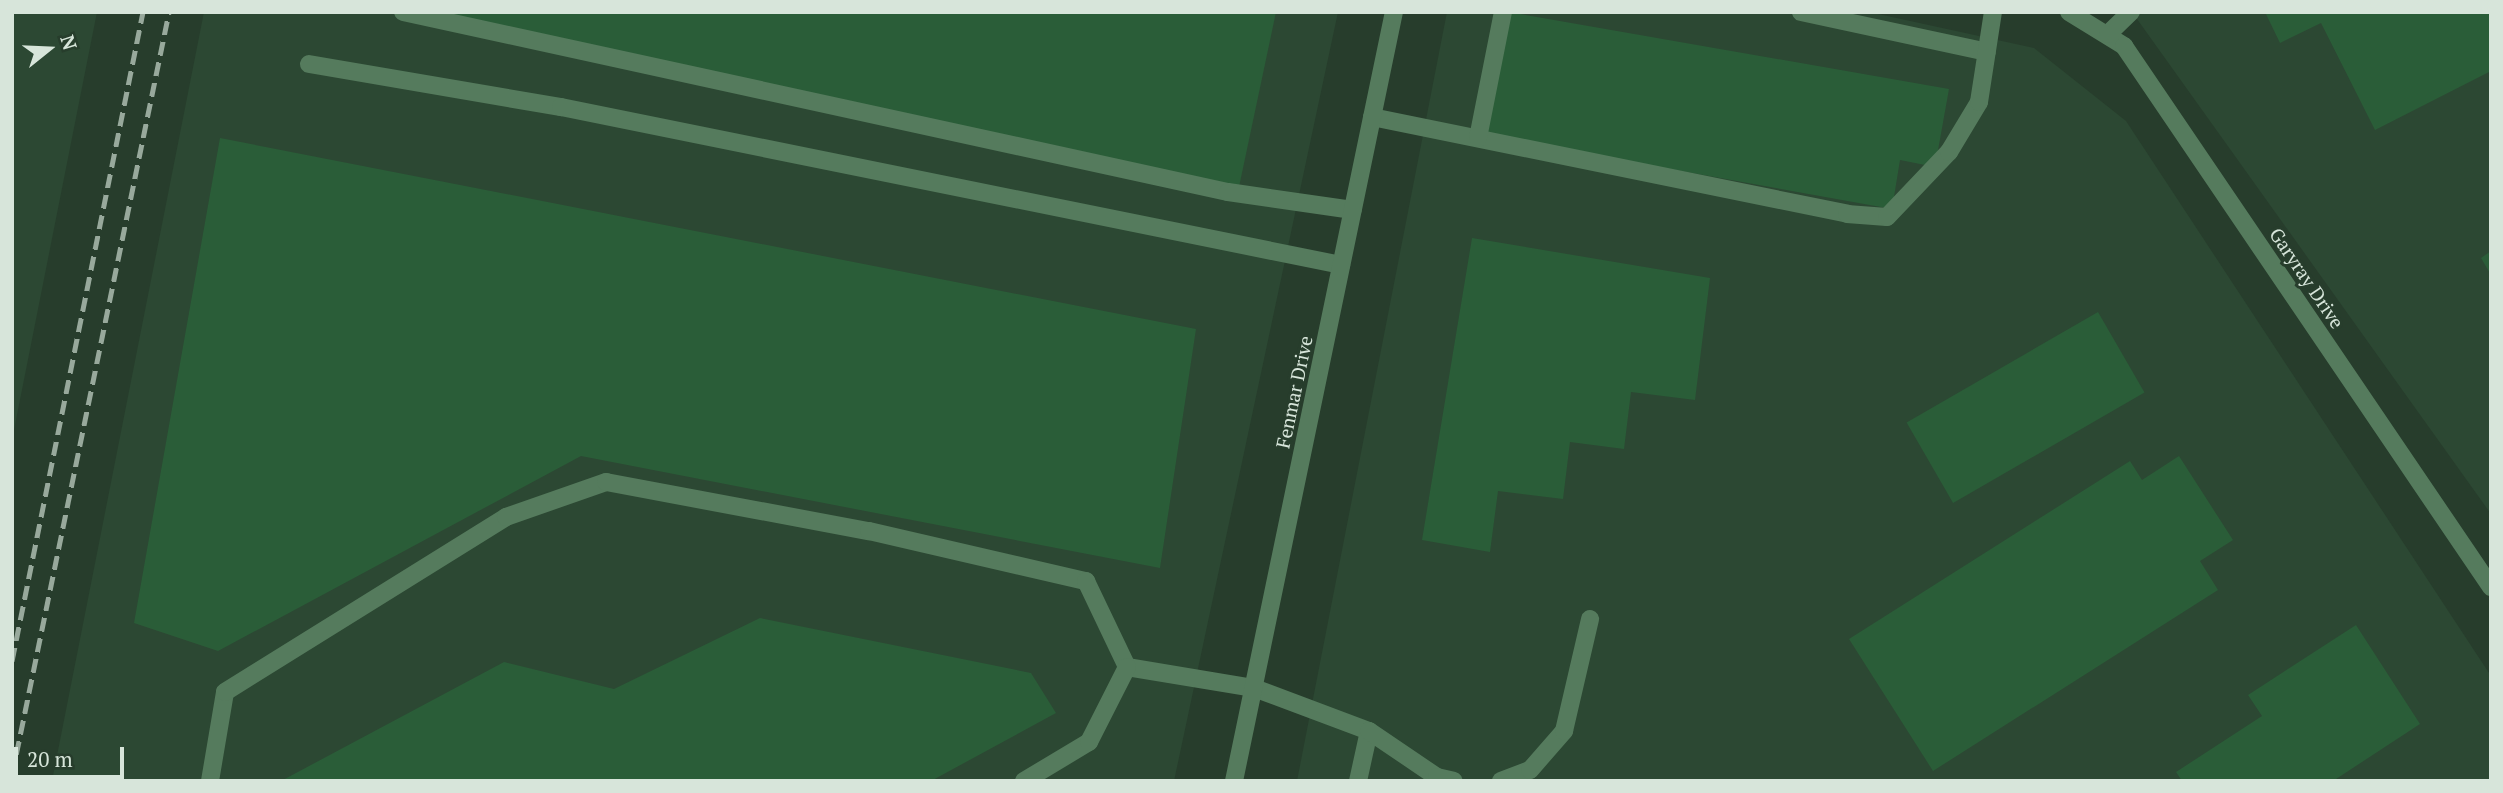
<!DOCTYPE html>
<style>
body{margin:0}
#map{position:relative;width:2503px;height:793px;overflow:hidden;background:#273d2c;font-family:"PT Serif",serif}
div>[style]{position:absolute}
.built>*{inset:0;background:#2c4833}
.building>*{inset:0;background:#2a5d38;transform-origin:0 0}
.minor>*{height:18px;margin:-9px;padding:0 9px;transform-origin:9px;border-radius:9px;background:#557b5d}
.rail>*{height:5px;margin-top:-2.5px;transform-origin:0;background:repeating-linear-gradient(90deg,#98a99c 0 14px,transparent 0 21px)}
span{translate:-50% -50%;white-space:nowrap;text-align:center;line-height:1.15;-webkit-text-stroke:6px #273d2c;paint-order:stroke}
.street-label{font-size:19px;color:#d7e5da}
.frame{position:absolute;inset:0;border:14px solid #d7e5da;pointer-events:none}
.north{position:absolute;left:14px;top:14px;width:70px;height:70px;-webkit-text-stroke:5px #273d2c;paint-order:stroke;rotate:72deg;font-size:19px;font-weight:700;line-height:28px;text-align:center;color:#d7e5da}
.north::after{content:'';display:block;margin:auto;width:24px;height:32px;background:#d7e5da;clip-path:polygon(50% 0,100% 100%,50% 72%,0 100%)}
.scale{position:absolute;left:14px;top:747px;width:110px;height:32px;box-sizing:border-box;border:4px solid #d7e5da;border-top:0;padding-left:9px;font-size:21px;line-height:24px;white-space:nowrap;color:#d7e5da;-webkit-text-stroke:5px #273d2c;paint-order:stroke}
</style>
<div id="map">
<div class="built">
<div style="clip-path:polygon(12px 12px,97px 12px,12px 440px)"></div>
<div style="clip-path:polygon(204px 12px,1338px 12px,1174px 781px,52px 781px)"></div>
<div style="clip-path:polygon(1447px 12px,1869px 12px,2034px 48px,2126px 121px,2491px 676px,2491px 781px,1297px 781px)"></div>
<div style="clip-path:polygon(2132px 12px,2491px 12px,2491px 514px)"></div>
</div>
<div class="building">
<div style="clip-path:polygon(432px 12px,1276px 12px,1239px 187px)"></div>
<div style="clip-path:polygon(1509px 12px,1949px 89px,1935px 167px,1900px 160px,1892px 209px,1487px 136px)"></div>
<div style="clip-path:polygon(2265px 12px,2491px 12px,2491px 71px,2375px 130px,2321px 23px,2280px 43px)"></div>
<div style="clip-path:polygon(220px 138px,1196px 329px,1160px 568px,581px 456px,218px 651px,134px 623px)"></div>
<div style="clip-path:polygon(1472px 238px,1710px 278px,1695px 400px,1631px 392px,1624px 449px,1570px 442px,1563px 499px,1498px 491px,1490px 552px,1422px 540px)"></div>
<div style="clip-path:polygon(2491px 251px,2491px 275px,2481px 258px)"></div>
<div style="left:2098px;top:312px;width:93px;height:221px;rotate:60deg"></div>
<div style="clip-path:polygon(2179px 456px,2233px 540px,2200px 561px,2218px 590px,1933px 771px,1849px 639px,2130px 461px,2142px 480px)"></div>
<div style="clip-path:polygon(760px 618px,1031px 673px,1056px 713px,931px 781px,281px 781px,504px 662px,614px 689px)"></div>
<div style="clip-path:polygon(2356px 625px,2420px 724px,2333px 781px,2182px 781px,2176px 772px,2262px 716px,2248px 695px)"></div>
</div>
<div class="minor">
<div style="left:403px;top:12px;width:844px;rotate:12.31deg"></div>
<div style="left:1228px;top:192px;width:126px;rotate:8.2deg"></div>
<div style="left:1801px;top:12px;width:190px;rotate:12.1deg"></div>
<div style="left:2069px;top:12px;width:65px;rotate:31.7deg"></div>
<div style="left:2124px;top:46px;width:654px;rotate:55.85deg"></div>
<div style="left:2108px;top:34px;width:32px;rotate:-44deg"></div>
<div style="left:309px;top:64px;width:256px;rotate:9.7deg"></div>
<div style="left:561px;top:107px;width:796px;rotate:11.45deg"></div>
<div style="left:1372px;top:117px;width:485px;rotate:11.5deg"></div>
<div style="left:1847px;top:214px;width:40px;rotate:4.3deg"></div>
<div style="left:1887px;top:217px;width:90px;rotate:-46.4deg"></div>
<div style="left:1949px;top:152px;width:58px;rotate:-59deg"></div>
<div style="left:1979px;top:102px;width:91px;rotate:-81.2deg"></div>
<div style="left:1478px;top:138px;width:128px;rotate:-78.8deg"></div>
<div style="left:1127px;top:667px;width:129px;rotate:9.4deg"></div>
<div style="left:1254px;top:688px;width:123px;rotate:20.5deg"></div>
<div style="left:1369px;top:731px;width:51px;rotate:102.4deg"></div>
<div style="left:1369px;top:731px;width:82px;rotate:34.1deg"></div>
<div style="left:1437px;top:777px;width:17px;rotate:13deg"></div>
<div style="left:210px;top:781px;width:90px;rotate:-80.4deg"></div>
<div style="left:225px;top:692px;width:331px;rotate:-31.9deg"></div>
<div style="left:506px;top:517px;width:106px;rotate:-19.3deg"></div>
<div style="left:606px;top:482px;width:268px;rotate:10.6deg"></div>
<div style="left:869px;top:531px;width:223px;rotate:13deg"></div>
<div style="left:1086px;top:581px;width:95px;rotate:64.5deg"></div>
<div style="left:1024px;top:781px;width:76px;rotate:-31deg"></div>
<div style="left:1089px;top:742px;width:84px;rotate:-63.1deg"></div>
<div style="left:1234px;top:781px;width:785px;rotate:-78.25deg"></div>
<div style="left:1501px;top:781px;width:31px;rotate:-21deg"></div>
<div style="left:1530px;top:770px;width:52px;rotate:-48.9deg"></div>
<div style="left:1564px;top:731px;width:115px;rotate:-76.9deg"></div>
</div>
<div class="rail">
<div style="left:12px;top:661px;width:662px;rotate:-78.59deg"></div>
<div style="left:12px;top:775px;width:779px;rotate:-78.37deg"></div>
</div>
<div class="street-label">
<span style="left:2307px;top:278px;rotate:56deg">Garyray Drive</span>
<span style="left:1294px;top:392px;rotate:-78deg">Fenmar Drive</span>
</div>
<div class="frame"></div>
<div class="north">N</div>
<div class="scale">20 m</div>
</div>
